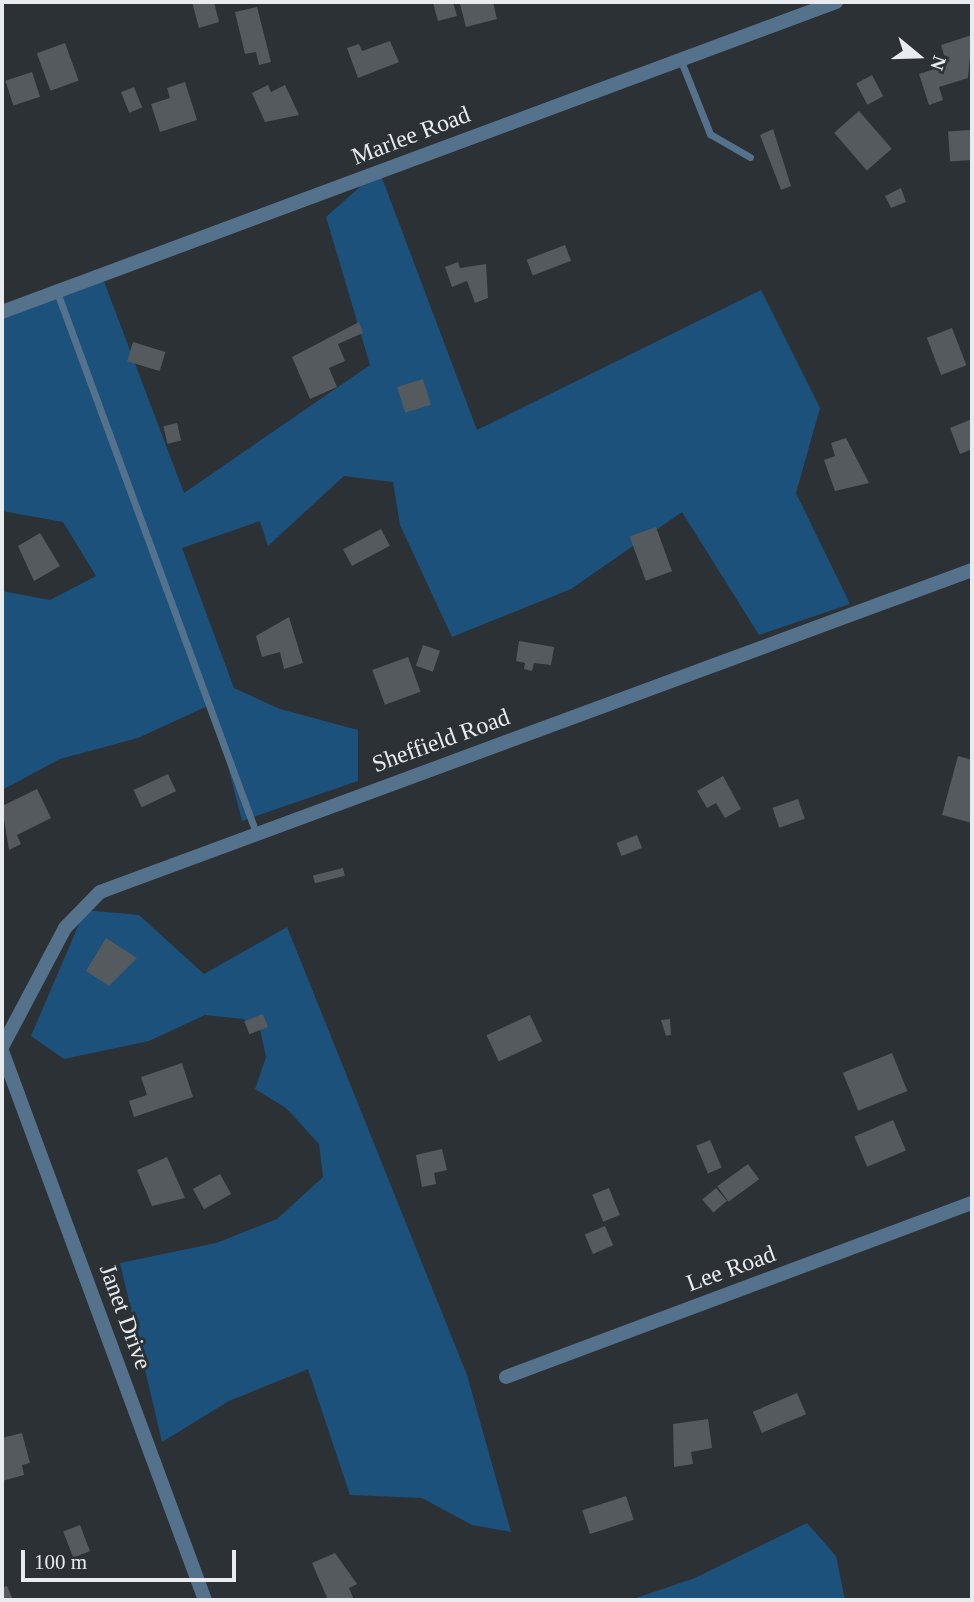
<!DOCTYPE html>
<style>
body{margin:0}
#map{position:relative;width:974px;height:1602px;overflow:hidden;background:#2c3135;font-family:Georgia,serif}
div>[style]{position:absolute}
.green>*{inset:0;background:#1b517b}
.building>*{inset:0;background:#555a5f;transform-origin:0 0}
.lane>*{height:7px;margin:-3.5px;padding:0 3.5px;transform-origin:3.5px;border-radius:3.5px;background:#55728c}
.street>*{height:14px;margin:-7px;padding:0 7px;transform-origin:7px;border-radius:7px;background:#55728c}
span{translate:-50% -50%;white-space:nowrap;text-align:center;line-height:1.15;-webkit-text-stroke:6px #2c3135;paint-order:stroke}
.street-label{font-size:24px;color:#e9ecef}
.frame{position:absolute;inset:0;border:4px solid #e9ecef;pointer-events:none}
.north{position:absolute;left:883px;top:21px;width:70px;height:70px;-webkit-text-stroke:5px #2c3135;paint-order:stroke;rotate:109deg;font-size:19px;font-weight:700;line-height:28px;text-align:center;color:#e9ecef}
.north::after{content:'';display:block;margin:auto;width:24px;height:32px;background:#e9ecef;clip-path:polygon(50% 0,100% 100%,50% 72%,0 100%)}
.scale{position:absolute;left:21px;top:1550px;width:215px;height:32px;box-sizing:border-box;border:4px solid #e9ecef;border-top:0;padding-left:9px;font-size:21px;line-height:24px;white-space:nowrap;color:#e9ecef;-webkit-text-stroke:5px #2c3135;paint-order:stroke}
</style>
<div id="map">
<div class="green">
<div style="clip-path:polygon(379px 170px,477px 430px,761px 290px,820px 408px,796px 493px,850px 604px,759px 635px,682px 512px,571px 589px,452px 637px,400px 525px,393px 482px,344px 476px,268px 546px,260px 521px,182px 548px,234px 688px,280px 709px,358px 730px,358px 781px,242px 821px,212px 704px,138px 738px,60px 759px,2px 790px,2px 591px,50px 600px,96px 576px,63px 522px,2px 511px,2px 311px,100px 271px,184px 493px,370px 365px,326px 217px)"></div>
<div style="clip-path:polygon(85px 910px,139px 915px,204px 974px,287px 927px,467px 1375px,511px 1532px,472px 1525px,422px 1498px,350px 1495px,308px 1369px,229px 1401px,162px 1442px,120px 1263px,216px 1243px,277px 1219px,323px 1177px,319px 1144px,286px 1108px,255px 1089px,266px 1057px,260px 1029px,243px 1019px,205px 1015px,149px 1041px,64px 1059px,31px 1036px)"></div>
<div style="clip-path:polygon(807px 1523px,836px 1556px,845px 1600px,630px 1600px,695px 1578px)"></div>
</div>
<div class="building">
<div style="clip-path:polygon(192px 2px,214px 2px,219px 22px,199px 28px)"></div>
<div style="clip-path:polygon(453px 2px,457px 16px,438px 21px,433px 3px)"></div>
<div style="clip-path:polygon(493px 2px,497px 19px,466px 27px,460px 4px)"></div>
<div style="clip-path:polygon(257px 7px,271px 62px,259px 65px,256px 52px,245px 54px,235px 12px)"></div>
<div style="clip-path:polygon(972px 35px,968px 78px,939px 87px,943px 100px,929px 105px,919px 74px,947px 65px,941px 45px)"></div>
<div style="clip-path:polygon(390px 41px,399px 62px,358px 78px,347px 48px,359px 44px,362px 51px)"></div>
<div style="left:65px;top:43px;width:40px;height:30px;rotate:70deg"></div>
<div style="left:32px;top:72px;width:26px;height:28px;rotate:72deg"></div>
<div style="left:872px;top:75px;width:24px;height:18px;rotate:62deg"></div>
<div style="clip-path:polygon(185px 82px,197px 120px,160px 132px,151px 104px,170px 98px,167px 88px)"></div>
<div style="clip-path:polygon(268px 85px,271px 92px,285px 85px,299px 115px,265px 122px,252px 93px)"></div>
<div style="left:134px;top:87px;width:22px;height:14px;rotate:68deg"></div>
<div style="left:859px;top:111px;width:50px;height:33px;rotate:49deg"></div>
<div style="clip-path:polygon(773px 129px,791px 186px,781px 190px,760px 135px)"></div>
<div style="left:970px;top:130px;width:30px;height:22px;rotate:86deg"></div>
<div style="clip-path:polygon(901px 188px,906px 202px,891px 208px,885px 196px)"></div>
<div style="left:565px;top:245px;width:17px;height:41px;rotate:69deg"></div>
<div style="clip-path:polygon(458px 262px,460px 268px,486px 264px,488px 298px,475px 303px,467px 281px,452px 287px,445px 267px)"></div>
<div style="clip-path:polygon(359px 322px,363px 333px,338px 344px,345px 361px,329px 368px,337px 387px,310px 399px,292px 357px)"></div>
<div style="left:952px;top:328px;width:40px;height:27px;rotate:69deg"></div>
<div style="left:133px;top:342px;width:34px;height:20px;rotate:17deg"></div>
<div style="left:423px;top:379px;width:27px;height:27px;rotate:73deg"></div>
<div style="clip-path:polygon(972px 419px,972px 449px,960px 454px,950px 428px)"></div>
<div style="left:177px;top:423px;width:18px;height:14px;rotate:77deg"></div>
<div style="clip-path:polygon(846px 438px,869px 483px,835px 491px,824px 460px,835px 456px,831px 443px)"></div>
<div style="left:656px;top:527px;width:47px;height:28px;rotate:70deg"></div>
<div style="left:381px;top:529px;width:19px;height:43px;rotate:62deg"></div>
<div style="clip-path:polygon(40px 533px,60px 566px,34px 581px,18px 546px)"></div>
<div style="clip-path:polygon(289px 617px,303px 663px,284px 669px,280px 652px,262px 657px,256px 636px)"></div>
<div style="clip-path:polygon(519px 641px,554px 647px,551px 665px,534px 663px,532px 671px,524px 669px,525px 663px,516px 661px)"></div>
<div style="left:423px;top:645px;width:18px;height:22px;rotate:19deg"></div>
<div style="left:408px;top:657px;width:37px;height:38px;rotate:70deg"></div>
<div style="clip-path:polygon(958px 756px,972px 760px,972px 823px,942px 815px)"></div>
<div style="left:168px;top:774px;width:19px;height:38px;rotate:65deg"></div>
<div style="clip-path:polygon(723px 776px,741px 809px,725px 818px,716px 803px,707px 808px,697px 791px)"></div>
<div style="clip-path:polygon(37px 789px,51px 818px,17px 835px,21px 844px,9px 850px,2px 806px)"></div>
<div style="left:798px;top:799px;width:21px;height:27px;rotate:71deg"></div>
<div style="left:637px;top:835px;width:14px;height:22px;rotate:69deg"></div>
<div style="left:343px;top:868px;width:8px;height:31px;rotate:76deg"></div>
<div style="clip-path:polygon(106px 938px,137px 958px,109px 986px,86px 971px)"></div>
<div style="left:263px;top:1014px;width:14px;height:20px;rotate:69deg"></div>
<div style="left:530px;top:1015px;width:29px;height:48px;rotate:65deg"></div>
<div style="clip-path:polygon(670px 1019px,671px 1035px,666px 1036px,661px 1020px)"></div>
<div style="left:892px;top:1053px;width:41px;height:53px;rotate:68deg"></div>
<div style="clip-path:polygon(182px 1063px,193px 1097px,134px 1117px,129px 1101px,147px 1095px,141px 1077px)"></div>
<div style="left:893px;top:1120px;width:33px;height:42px;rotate:67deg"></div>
<div style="left:710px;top:1140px;width:30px;height:15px;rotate:67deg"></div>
<div style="clip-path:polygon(442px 1149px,447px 1170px,434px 1173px,436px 1184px,422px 1187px,416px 1155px)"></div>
<div style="clip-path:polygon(167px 1157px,185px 1198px,152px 1206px,137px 1170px)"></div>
<div style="left:748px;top:1164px;width:19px;height:38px;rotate:54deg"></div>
<div style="left:220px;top:1174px;width:23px;height:31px;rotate:61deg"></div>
<div style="left:609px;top:1188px;width:29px;height:18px;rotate:68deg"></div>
<div style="left:716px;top:1188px;width:17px;height:18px;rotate:50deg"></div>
<div style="left:605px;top:1226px;width:21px;height:22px;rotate:67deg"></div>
<div style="left:797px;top:1393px;width:23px;height:48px;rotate:67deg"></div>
<div style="clip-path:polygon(708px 1419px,712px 1448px,691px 1452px,693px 1464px,674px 1467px,673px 1424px)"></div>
<div style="clip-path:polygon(22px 1433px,30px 1463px,22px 1465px,24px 1475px,2px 1481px,2px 1438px)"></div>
<div style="left:626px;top:1496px;width:25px;height:46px;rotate:72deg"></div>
<div style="left:80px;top:1525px;width:28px;height:18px;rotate:69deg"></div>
<div style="clip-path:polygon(335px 1553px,357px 1584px,349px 1588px,354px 1600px,328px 1600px,312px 1563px)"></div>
<div style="clip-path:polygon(7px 1586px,13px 1600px,2px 1600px,2px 1588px)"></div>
</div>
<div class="lane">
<div style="left:681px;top:61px;width:79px;rotate:68.3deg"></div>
<div style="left:710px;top:134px;width:46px;rotate:29.9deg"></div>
<div style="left:57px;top:292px;width:576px;rotate:69.8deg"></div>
</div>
<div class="street">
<div style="left:2px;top:312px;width:890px;rotate:-20.39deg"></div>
<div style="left:2px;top:1047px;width:135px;rotate:-62.1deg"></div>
<div style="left:65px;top:928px;width:50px;rotate:-45.8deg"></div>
<div style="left:100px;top:892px;width:930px;rotate:-20.27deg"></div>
<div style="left:2px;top:1051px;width:585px;rotate:69.71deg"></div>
<div style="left:506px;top:1377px;width:497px;rotate:-20.5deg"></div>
</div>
<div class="street-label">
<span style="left:411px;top:136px;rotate:-21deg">Marlee Road</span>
<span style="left:441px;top:741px;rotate:-20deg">Sheffield Road</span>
<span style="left:731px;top:1269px;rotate:-20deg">Lee Road</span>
<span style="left:125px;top:1317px;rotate:70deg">Janet Drive</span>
</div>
<div class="frame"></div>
<div class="north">N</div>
<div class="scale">100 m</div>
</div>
